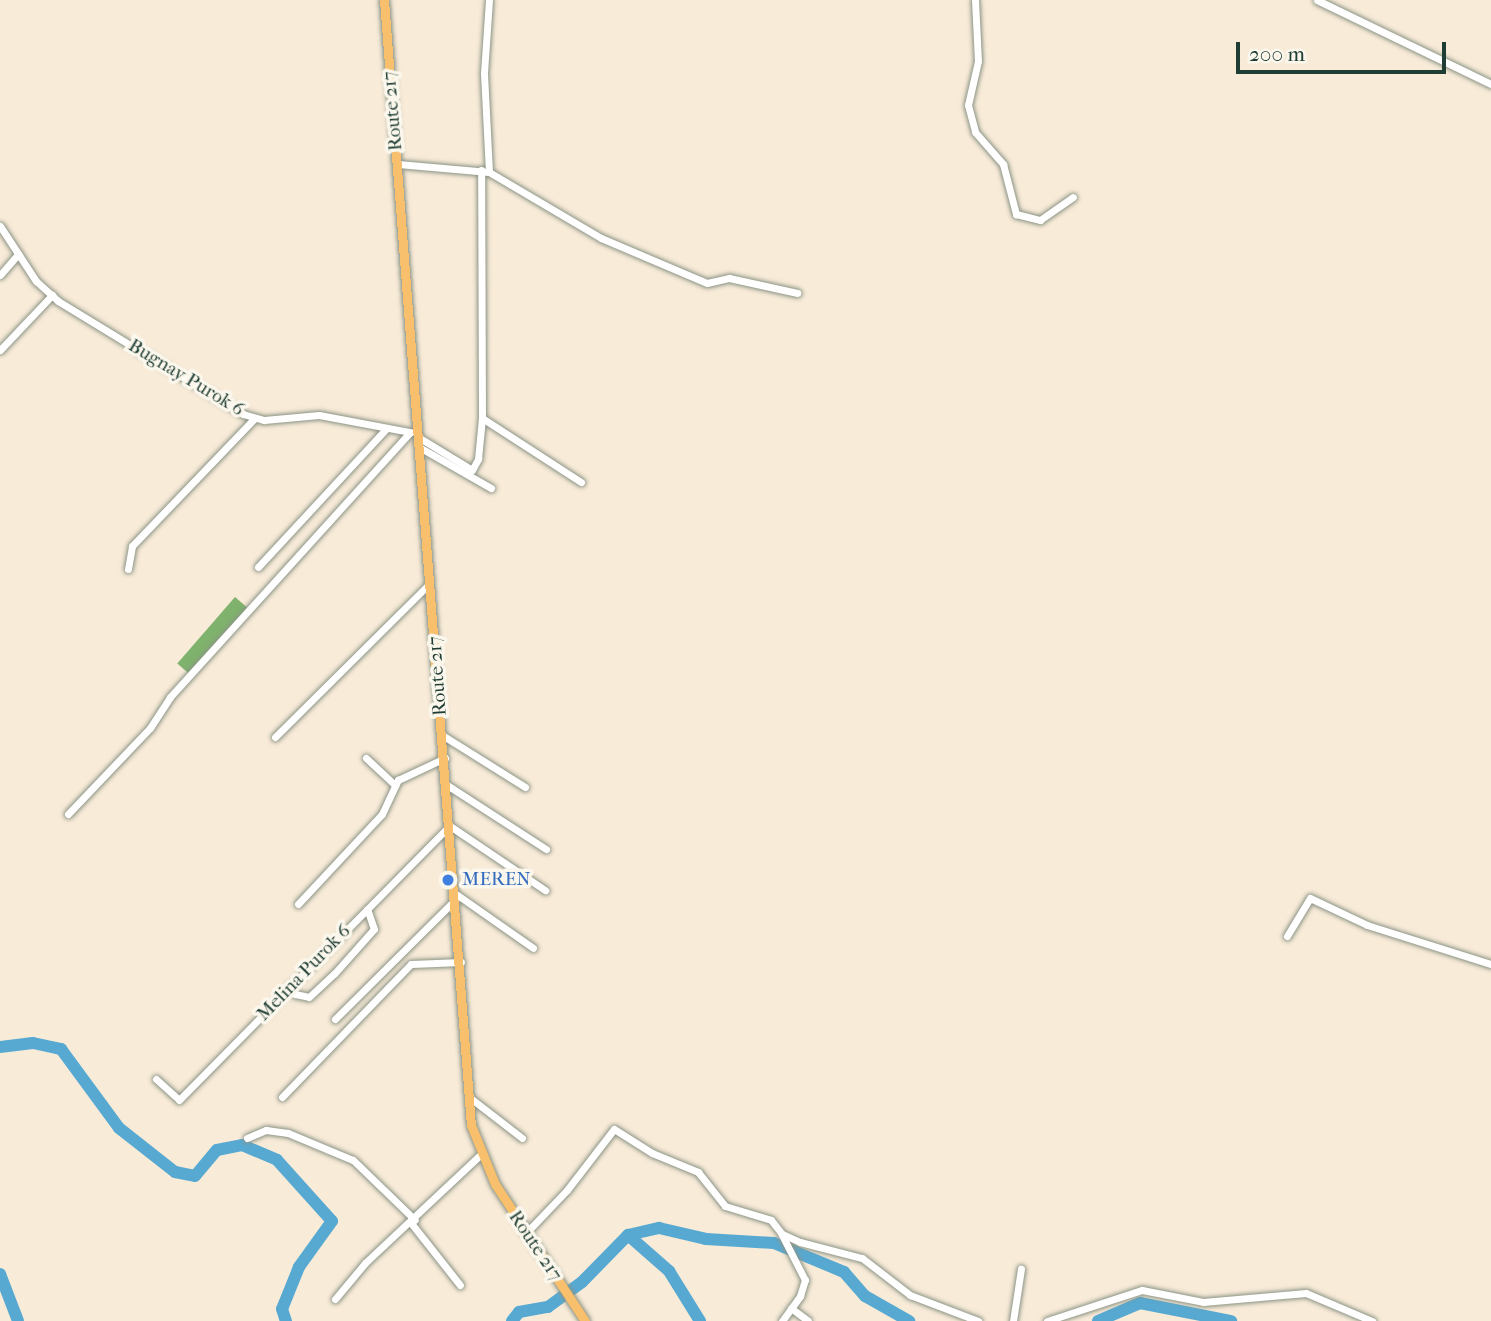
<!DOCTYPE html>
<style>
body{margin:0}
#map{position:relative;width:1491px;height:1321px;overflow:hidden;background:#f8ebd8;font-family:"IM FELL French Canon",serif}
div>[style]{position:absolute}
.forest>*{inset:0;background:#7fb26d;transform-origin:0 0}
.river>*{height:12px;margin:-6px;padding:0 6px;transform-origin:6px;border-radius:6px;background:#57a9d2}
.roads{filter:drop-shadow(0 0 2px #8c9486) drop-shadow(0 0 2px #8c9486)}
.minor>*{height:7px;margin:-3.5px;padding:0 3.5px;transform-origin:3.5px;border-radius:3.5px;background:#fff}
.major>*{height:9px;margin:-4.5px;padding:0 4.5px;transform-origin:4.5px;border-radius:4.5px;background:#f8bf6c}
.dots>*{width:19px;height:19px;translate:-50% -50%;box-sizing:border-box;border:4px solid #fbf7ec;border-radius:50%}
span{translate:-50% -50%;white-space:nowrap;text-align:center;line-height:1.15;-webkit-text-stroke:7px #fbf7ec;paint-order:stroke}
.street-label{font-size:19px;color:#1f3d34}
.shop-label{font-size:19px;color:#366cbe}
.left{translate:0 -50%;text-align:left}
.scale{position:absolute;left:1236px;top:42px;width:210px;height:32px;box-sizing:border-box;border:4px solid #1f3d34;border-top:0;padding-left:9px;font-size:21px;line-height:24px;white-space:nowrap;color:#1f3d34;-webkit-text-stroke:5px #fbf7ec;paint-order:stroke}
</style>
<div id="map">
<div class="forest">
<div style="left:235px;top:597px;width:20px;height:88px;rotate:41deg"></div>
</div>
<div class="river">
<div style="left:0;top:1047px;width:33px;rotate:-7deg"></div>
<div style="left:33px;top:1043px;width:29px;rotate:12deg"></div>
<div style="left:61px;top:1049px;width:98px;rotate:53.7deg"></div>
<div style="left:119px;top:1128px;width:71px;rotate:38.2deg"></div>
<div style="left:175px;top:1172px;width:20px;rotate:11deg"></div>
<div style="left:195px;top:1176px;width:34px;rotate:-50deg"></div>
<div style="left:217px;top:1150px;width:25px;rotate:-11deg"></div>
<div style="left:242px;top:1145px;width:38px;rotate:23deg"></div>
<div style="left:277px;top:1160px;width:82px;rotate:48deg"></div>
<div style="left:332px;top:1221px;width:57px;rotate:125.7deg"></div>
<div style="left:299px;top:1267px;width:45px;rotate:112deg"></div>
<div style="left:282px;top:1309px;width:13px;rotate:72deg"></div>
<div style="left:628px;top:1235px;width:55px;rotate:41.3deg"></div>
<div style="left:669px;top:1271px;width:59px;rotate:58.2deg"></div>
<div style="left:0;top:1274px;width:50px;rotate:69deg"></div>
<div style="left:512px;top:1321px;width:11px;rotate:-52deg"></div>
<div style="left:519px;top:1312px;width:29px;rotate:-10deg"></div>
<div style="left:548px;top:1307px;width:42px;rotate:-36.3deg"></div>
<div style="left:582px;top:1282px;width:66px;rotate:-45.6deg"></div>
<div style="left:628px;top:1235px;width:32px;rotate:-13deg"></div>
<div style="left:659px;top:1228px;width:48px;rotate:13.2deg"></div>
<div style="left:706px;top:1239px;width:68px;rotate:3.4deg"></div>
<div style="left:774px;top:1243px;width:76px;rotate:22.5deg"></div>
<div style="left:844px;top:1272px;width:32px;rotate:49deg"></div>
<div style="left:865px;top:1296px;width:51px;rotate:29.6deg"></div>
<div style="left:1098px;top:1321px;width:46px;rotate:-23.2deg"></div>
<div style="left:1140px;top:1303px;width:93px;rotate:11.2deg"></div>
</div>
<div class="roads">
<div class="minor">
<div style="left:975px;top:0;width:61px;rotate:87.2deg"></div>
<div style="left:978px;top:61px;width:45px;rotate:102.8deg"></div>
<div style="left:968px;top:105px;width:28px;rotate:75deg"></div>
<div style="left:975px;top:132px;width:43px;rotate:48.8deg"></div>
<div style="left:1003px;top:164px;width:52px;rotate:75.4deg"></div>
<div style="left:1016px;top:214px;width:25px;rotate:14deg"></div>
<div style="left:1040px;top:220px;width:40px;rotate:-34.9deg"></div>
<div style="left:1317px;top:0;width:193px;rotate:25.8deg"></div>
<div style="left:398px;top:164px;width:91px;rotate:5deg"></div>
<div style="left:489px;top:172px;width:130px;rotate:30.5deg"></div>
<div style="left:601px;top:238px;width:115px;rotate:23deg"></div>
<div style="left:707px;top:283px;width:23px;rotate:-13deg"></div>
<div style="left:729px;top:278px;width:70px;rotate:12.4deg"></div>
<div style="left:489px;top:172px;width:99px;rotate:-92.9deg"></div>
<div style="left:484px;top:73px;width:73px;rotate:-86.1deg"></div>
<div style="left:0;top:226px;width:66px;rotate:56.8deg"></div>
<div style="left:36px;top:281px;width:30px;rotate:42deg"></div>
<div style="left:58px;top:301px;width:217px;rotate:31.4deg"></div>
<div style="left:243px;top:414px;width:22px;rotate:16deg"></div>
<div style="left:264px;top:420px;width:55px;rotate:-5.2deg"></div>
<div style="left:319px;top:415px;width:93px;rotate:10.6deg"></div>
<div style="left:0;top:275px;width:28px;rotate:-49deg"></div>
<div style="left:0;top:350px;width:76px;rotate:-46.6deg"></div>
<div style="left:482px;top:418px;width:118px;rotate:32.9deg"></div>
<div style="left:418px;top:437px;width:63px;rotate:31.4deg"></div>
<div style="left:472px;top:470px;width:13px;rotate:-61deg"></div>
<div style="left:478px;top:459px;width:41px;rotate:-84.4deg"></div>
<div style="left:482px;top:418px;width:248px;rotate:-90.2deg"></div>
<div style="left:419px;top:447px;width:83px;rotate:29.7deg"></div>
<div style="left:258px;top:567px;width:187px;rotate:-47.2deg"></div>
<div style="left:128px;top:569px;width:23px;rotate:-80deg"></div>
<div style="left:132px;top:546px;width:176px;rotate:-46.2deg"></div>
<div style="left:442px;top:735px;width:98px;rotate:32.1deg"></div>
<div style="left:275px;top:737px;width:218px;rotate:-44.8deg"></div>
<div style="left:366px;top:758px;width:40px;rotate:43deg"></div>
<div style="left:447px;top:785px;width:118px;rotate:32.9deg"></div>
<div style="left:68px;top:814px;width:119px;rotate:-46.4deg"></div>
<div style="left:150px;top:728px;width:37px;rotate:-57deg"></div>
<div style="left:170px;top:697px;width:356px;rotate:-47.8deg"></div>
<div style="left:450px;top:826px;width:115px;rotate:34deg"></div>
<div style="left:456px;top:894px;width:94px;rotate:35deg"></div>
<div style="left:298px;top:904px;width:123px;rotate:-47deg"></div>
<div style="left:382px;top:814px;width:38px;rotate:-65deg"></div>
<div style="left:398px;top:780px;width:52px;rotate:-25.1deg"></div>
<div style="left:1287px;top:936px;width:44px;rotate:-58.8deg"></div>
<div style="left:1310px;top:898px;width:63px;rotate:25.3deg"></div>
<div style="left:1367px;top:925px;width:130px;rotate:17.5deg"></div>
<div style="left:289px;top:986px;width:10px;rotate:53deg"></div>
<div style="left:295px;top:994px;width:14px;rotate:12deg"></div>
<div style="left:309px;top:997px;width:34px;rotate:-43deg"></div>
<div style="left:334px;top:974px;width:60px;rotate:-48.4deg"></div>
<div style="left:374px;top:929px;width:21px;rotate:-109deg"></div>
<div style="left:335px;top:1019px;width:170px;rotate:-44.8deg"></div>
<div style="left:156px;top:1079px;width:31px;rotate:42deg"></div>
<div style="left:179px;top:1100px;width:385px;rotate:-45.4deg"></div>
<div style="left:282px;top:1097px;width:185px;rotate:-45.9deg"></div>
<div style="left:411px;top:964px;width:50px;rotate:-2.3deg"></div>
<div style="left:469px;top:1097px;width:67px;rotate:37.7deg"></div>
<div style="left:247px;top:1138px;width:21px;rotate:-23deg"></div>
<div style="left:266px;top:1130px;width:22px;rotate:8deg"></div>
<div style="left:288px;top:1133px;width:70px;rotate:22.6deg"></div>
<div style="left:353px;top:1160px;width:86px;rotate:44.1deg"></div>
<div style="left:411px;top:1223px;width:79px;rotate:51.7deg"></div>
<div style="left:525px;top:1234px;width:61px;rotate:-46.3deg"></div>
<div style="left:567px;top:1190px;width:77px;rotate:-52.4deg"></div>
<div style="left:614px;top:1129px;width:45px;rotate:32.3deg"></div>
<div style="left:652px;top:1153px;width:50px;rotate:22.4deg"></div>
<div style="left:698px;top:1172px;width:43px;rotate:51.5deg"></div>
<div style="left:725px;top:1206px;width:48px;rotate:16.9deg"></div>
<div style="left:771px;top:1220px;width:18px;rotate:52deg"></div>
<div style="left:782px;top:1234px;width:20px;rotate:24deg"></div>
<div style="left:800px;top:1242px;width:64px;rotate:14.5deg"></div>
<div style="left:862px;top:1258px;width:61px;rotate:37.6deg"></div>
<div style="left:910px;top:1295px;width:73px;rotate:20.9deg"></div>
<div style="left:335px;top:1299px;width:47px;rotate:-50.2deg"></div>
<div style="left:365px;top:1263px;width:158px;rotate:-43.2deg"></div>
<div style="left:791px;top:1308px;width:21px;rotate:37deg"></div>
<div style="left:782px;top:1321px;width:31px;rotate:-54deg"></div>
<div style="left:800px;top:1296px;width:17px;rotate:-73deg"></div>
<div style="left:805px;top:1280px;width:51px;rotate:-117.1deg"></div>
<div style="left:1013px;top:1321px;width:53px;rotate:-81.3deg"></div>
<div style="left:1047px;top:1321px;width:100px;rotate:-18.1deg"></div>
<div style="left:1142px;top:1290px;width:62px;rotate:11.1deg"></div>
<div style="left:1203px;top:1302px;width:103px;rotate:-5deg"></div>
<div style="left:1306px;top:1293px;width:72px;rotate:23deg"></div>
</div>
<div class="major">
<div style="left:384px;top:0;width:1128px;rotate:85.58deg"></div>
<div style="left:471px;top:1125px;width:64px;rotate:67.9deg"></div>
<div style="left:495px;top:1184px;width:164px;rotate:56.7deg"></div>
</div>
</div>
<div class="dots">
<div style="left:448px;top:880px;background:#3f7fe0"></div>
</div>
<div class="street-label">
<span style="left:393px;top:111px;rotate:-95deg">Route 217</span>
<span style="left:186px;top:378px;rotate:31deg">Bugnay Purok 6</span>
<span style="left:438px;top:676px;rotate:-94deg">Route 217</span>
<span style="left:304px;top:973px;rotate:-46deg">Melina Purok 6</span>
<span style="left:535px;top:1246px;rotate:56deg">Route 217</span>
</div>
<div class="shop-label">
<span class="left" style="left:462px;top:880px">MEREN</span>
</div>
<div class="scale">200 m</div>
</div>
